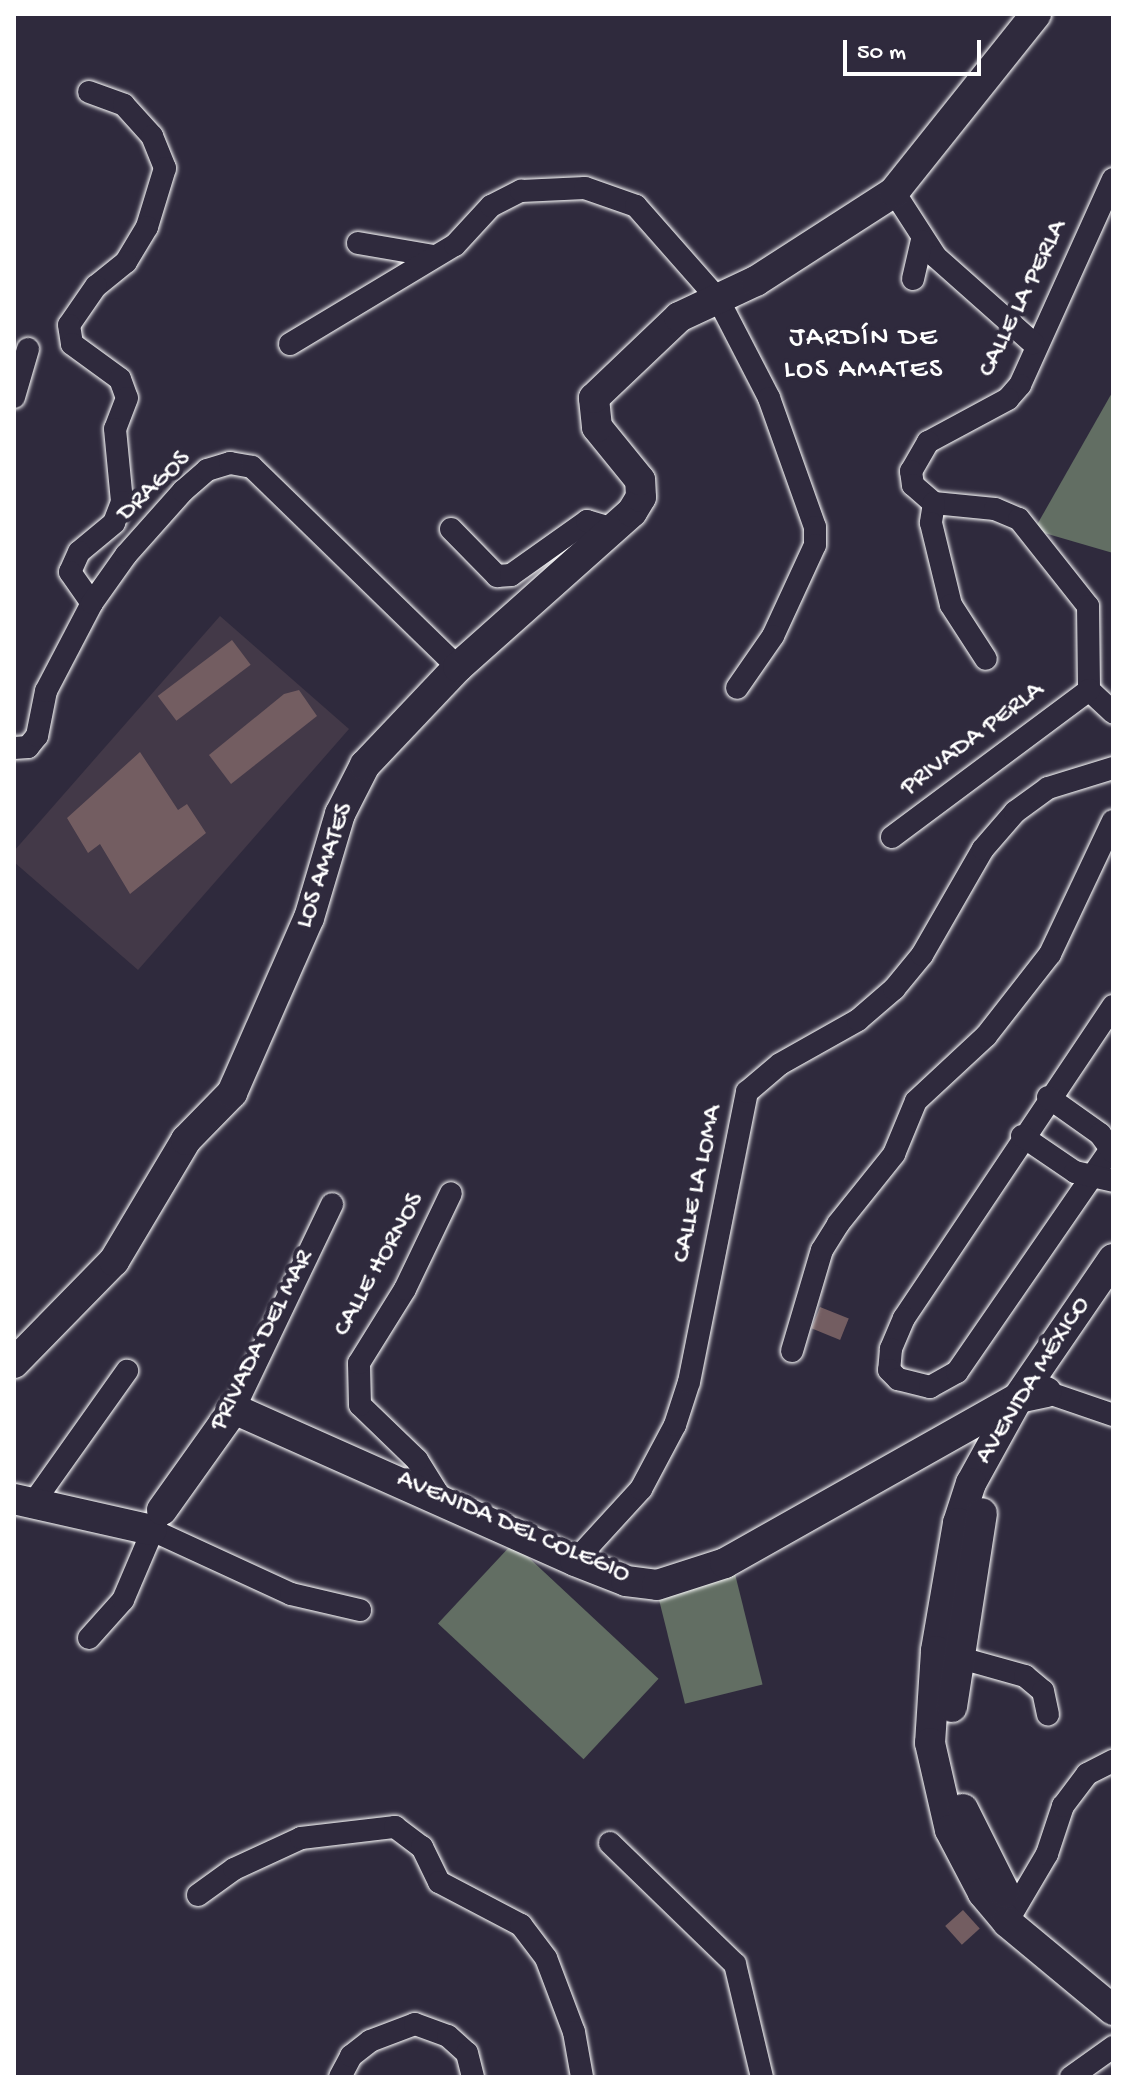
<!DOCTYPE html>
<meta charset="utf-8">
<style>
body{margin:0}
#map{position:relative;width:1127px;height:2091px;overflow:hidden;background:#2f2a3d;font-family:"Gochi Hand",sans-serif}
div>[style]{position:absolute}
.built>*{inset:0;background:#433948}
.green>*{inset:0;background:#626e63;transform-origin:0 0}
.building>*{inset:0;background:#735d61;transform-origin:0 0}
.roads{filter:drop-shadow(0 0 2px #fff) drop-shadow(0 0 2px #fff)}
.street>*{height:22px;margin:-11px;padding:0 11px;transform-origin:11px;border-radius:11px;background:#2f2a3d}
.secondary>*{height:30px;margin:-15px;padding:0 15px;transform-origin:15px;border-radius:15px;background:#2f2a3d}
span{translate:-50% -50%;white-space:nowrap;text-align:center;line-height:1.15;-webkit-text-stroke:8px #2f2a3d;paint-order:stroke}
.street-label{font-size:26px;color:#fff}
.neighbourhood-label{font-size:28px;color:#fff;letter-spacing:2px}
.frame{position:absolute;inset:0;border:16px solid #fff;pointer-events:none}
.scale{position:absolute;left:843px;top:40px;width:138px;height:36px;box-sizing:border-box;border:4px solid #fff;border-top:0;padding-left:10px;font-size:24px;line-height:28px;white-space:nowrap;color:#fff;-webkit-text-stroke:6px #2f2a3d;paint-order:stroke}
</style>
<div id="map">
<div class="built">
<div style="clip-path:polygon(220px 616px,349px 729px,138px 970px,14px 862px,14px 851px)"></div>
</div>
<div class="green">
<div style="clip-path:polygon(1113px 391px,1113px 553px,1034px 530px)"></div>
<div style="left:513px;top:1543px;width:199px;height:110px;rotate:43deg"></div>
<div style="left:734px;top:1570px;width:118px;height:80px;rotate:76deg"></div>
</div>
<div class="building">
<div style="left:232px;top:640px;width:31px;height:93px;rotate:53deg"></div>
<div style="clip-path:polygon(299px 690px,317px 716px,231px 784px,209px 755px,284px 694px)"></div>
<div style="clip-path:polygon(140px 752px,178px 810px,187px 804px,206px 833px,130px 894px,100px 844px,88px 853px,67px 818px)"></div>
<div style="left:820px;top:1307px;width:31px;height:23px;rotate:22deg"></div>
<div style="left:963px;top:1910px;width:25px;height:24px;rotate:48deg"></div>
</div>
<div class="roads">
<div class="street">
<div style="left:89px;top:92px;width:37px;rotate:20deg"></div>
<div style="left:124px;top:105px;width:42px;rotate:47.9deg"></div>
<div style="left:152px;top:136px;width:35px;rotate:68deg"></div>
<div style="left:165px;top:168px;width:62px;rotate:107deg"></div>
<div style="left:147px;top:227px;width:41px;rotate:121deg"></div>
<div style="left:126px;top:262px;width:38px;rotate:141deg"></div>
<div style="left:96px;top:286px;width:47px;rotate:124.7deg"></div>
<div style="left:69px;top:325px;width:19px;rotate:81deg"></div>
<div style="left:72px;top:344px;width:59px;rotate:36.1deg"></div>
<div style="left:120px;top:379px;width:20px;rotate:70deg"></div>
<div style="left:127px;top:398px;width:33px;rotate:111deg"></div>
<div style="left:115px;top:429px;width:73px;rotate:84.5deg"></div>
<div style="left:122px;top:502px;width:22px;rotate:111deg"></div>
<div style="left:114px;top:523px;width:45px;rotate:140.4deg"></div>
<div style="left:79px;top:552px;width:22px;rotate:114deg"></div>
<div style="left:70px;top:572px;width:38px;rotate:55deg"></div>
<div style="left:1113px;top:179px;width:226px;rotate:114.3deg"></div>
<div style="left:1020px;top:385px;width:18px;rotate:131deg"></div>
<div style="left:1008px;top:399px;width:91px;rotate:151.7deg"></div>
<div style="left:928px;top:442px;width:34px;rotate:120deg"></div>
<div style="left:911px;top:471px;width:14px;rotate:82deg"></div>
<div style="left:913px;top:485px;width:28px;rotate:41deg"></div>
<div style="left:934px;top:503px;width:61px;rotate:5.6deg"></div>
<div style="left:995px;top:509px;width:26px;rotate:23deg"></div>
<div style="left:1019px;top:519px;width:111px;rotate:51.6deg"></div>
<div style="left:1088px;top:606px;width:84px;rotate:89.3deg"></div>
<div style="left:1089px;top:690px;width:33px;rotate:43deg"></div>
<div style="left:894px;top:192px;width:77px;rotate:57.1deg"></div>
<div style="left:936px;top:257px;width:130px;rotate:41.6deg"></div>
<div style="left:358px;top:243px;width:77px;rotate:9.7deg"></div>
<div style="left:913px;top:279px;width:39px;rotate:-77deg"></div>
<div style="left:290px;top:344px;width:192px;rotate:-31deg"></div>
<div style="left:455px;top:245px;width:53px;rotate:-47.3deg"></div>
<div style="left:491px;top:206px;width:34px;rotate:-27deg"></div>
<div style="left:521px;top:191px;width:64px;rotate:-2.7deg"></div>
<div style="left:585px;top:188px;width:54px;rotate:19.4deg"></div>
<div style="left:636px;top:206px;width:124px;rotate:48.6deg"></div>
<div style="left:718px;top:299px;width:111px;rotate:62.7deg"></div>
<div style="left:769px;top:398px;width:137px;rotate:70.4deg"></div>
<div style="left:815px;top:527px;width:18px;rotate:90deg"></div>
<div style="left:815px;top:545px;width:100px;rotate:114.8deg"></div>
<div style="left:773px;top:636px;width:63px;rotate:124.7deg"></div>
<div style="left:14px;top:397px;width:50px;rotate:-73.7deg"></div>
<div style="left:934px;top:503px;width:20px;rotate:99deg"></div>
<div style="left:931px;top:523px;width:84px;rotate:76.3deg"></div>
<div style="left:951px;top:605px;width:64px;rotate:57.1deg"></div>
<div style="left:451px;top:529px;width:66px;rotate:45.6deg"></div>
<div style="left:497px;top:576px;width:14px;rotate:-4deg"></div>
<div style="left:511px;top:575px;width:93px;rotate:-35.4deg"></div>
<div style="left:587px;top:521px;width:27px;rotate:17deg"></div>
<div style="left:14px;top:748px;width:14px;rotate:-4deg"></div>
<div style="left:28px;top:747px;width:14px;rotate:-51deg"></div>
<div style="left:37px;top:736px;width:46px;rotate:-78.7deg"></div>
<div style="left:46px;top:691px;width:99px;rotate:-62.4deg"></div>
<div style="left:92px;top:603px;width:59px;rotate:-54.7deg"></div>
<div style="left:126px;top:555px;width:86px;rotate:-48.3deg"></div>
<div style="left:183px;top:491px;width:32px;rotate:-41deg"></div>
<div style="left:207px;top:470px;width:24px;rotate:-17deg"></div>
<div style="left:230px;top:463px;width:22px;rotate:10deg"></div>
<div style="left:252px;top:467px;width:287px;rotate:44.2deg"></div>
<div style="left:892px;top:837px;width:246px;rotate:-36.7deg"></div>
<div style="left:1113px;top:1006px;width:376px;rotate:123.8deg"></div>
<div style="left:904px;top:1318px;width:34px;rotate:113deg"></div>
<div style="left:891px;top:1349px;width:21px;rotate:95deg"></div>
<div style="left:889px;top:1370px;width:13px;rotate:45deg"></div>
<div style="left:898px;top:1379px;width:33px;rotate:14deg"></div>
<div style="left:930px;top:1387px;width:31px;rotate:-29deg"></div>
<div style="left:957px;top:1372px;width:275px;rotate:-55.4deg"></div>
<div style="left:1048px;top:1097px;width:64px;rotate:35.4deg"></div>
<div style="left:1100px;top:1134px;width:22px;rotate:54deg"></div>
<div style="left:1022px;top:1136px;width:64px;rotate:34.2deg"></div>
<div style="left:1075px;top:1172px;width:39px;rotate:13deg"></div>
<div style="left:792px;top:1351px;width:105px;rotate:-73.5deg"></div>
<div style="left:822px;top:1250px;width:31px;rotate:-58deg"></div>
<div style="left:838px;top:1224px;width:90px;rotate:-51.3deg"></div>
<div style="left:894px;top:1154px;width:57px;rotate:-67.5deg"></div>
<div style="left:916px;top:1101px;width:96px;rotate:-42.9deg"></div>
<div style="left:986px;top:1036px;width:104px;rotate:-52deg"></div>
<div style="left:1050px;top:954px;width:147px;rotate:-64.7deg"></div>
<div style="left:1046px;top:1392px;width:71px;rotate:18.9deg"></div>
<div style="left:234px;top:1409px;width:227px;rotate:-64.4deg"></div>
<div style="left:440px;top:1497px;width:44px;rotate:-121.9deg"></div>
<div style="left:417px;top:1460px;width:79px;rotate:-136deg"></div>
<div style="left:360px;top:1405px;width:42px;rotate:-91.4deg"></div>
<div style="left:359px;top:1363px;width:87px;rotate:-58.1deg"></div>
<div style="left:405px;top:1289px;width:106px;rotate:-64.4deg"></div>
<div style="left:31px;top:1506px;width:166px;rotate:-54.6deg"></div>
<div style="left:152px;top:1530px;width:153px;rotate:24.7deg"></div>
<div style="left:291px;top:1594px;width:71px;rotate:13.1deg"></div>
<div style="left:575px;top:1561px;width:98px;rotate:-47.5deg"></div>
<div style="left:641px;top:1489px;width:72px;rotate:-62deg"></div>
<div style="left:675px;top:1425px;width:45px;rotate:-72deg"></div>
<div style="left:689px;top:1382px;width:296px;rotate:-78.7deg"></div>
<div style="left:747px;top:1092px;width:43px;rotate:-40.3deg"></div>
<div style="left:780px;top:1064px;width:90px;rotate:-29.4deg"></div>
<div style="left:858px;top:1020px;width:48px;rotate:-40.7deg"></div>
<div style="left:894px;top:989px;width:44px;rotate:-50.5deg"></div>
<div style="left:922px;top:955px;width:122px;rotate:-60.1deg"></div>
<div style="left:983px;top:849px;width:49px;rotate:-49.1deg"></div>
<div style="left:1015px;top:812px;width:41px;rotate:-36deg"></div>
<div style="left:1048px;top:788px;width:68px;rotate:-17.1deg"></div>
<div style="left:89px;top:1638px;width:51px;rotate:-48.2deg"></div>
<div style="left:123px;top:1600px;width:89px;rotate:-66.9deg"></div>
<div style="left:957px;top:1657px;width:71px;rotate:15.6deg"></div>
<div style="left:1025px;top:1676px;width:23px;rotate:40deg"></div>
<div style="left:1043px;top:1691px;width:24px;rotate:78deg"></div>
<div style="left:610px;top:1843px;width:174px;rotate:44.1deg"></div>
<div style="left:735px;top:1964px;width:116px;rotate:76.6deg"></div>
<div style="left:198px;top:1895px;width:44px;rotate:-35.8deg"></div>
<div style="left:234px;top:1869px;width:74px;rotate:-24.8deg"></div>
<div style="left:301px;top:1838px;width:95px;rotate:-6.7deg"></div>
<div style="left:395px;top:1827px;width:34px;rotate:37deg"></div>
<div style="left:422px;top:1847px;width:39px;rotate:64deg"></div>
<div style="left:439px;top:1882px;width:93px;rotate:27.7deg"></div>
<div style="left:521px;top:1925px;width:41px;rotate:52.9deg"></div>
<div style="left:546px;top:1958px;width:79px;rotate:69.3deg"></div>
<div style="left:574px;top:2032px;width:46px;rotate:79.9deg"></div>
<div style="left:1007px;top:1922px;width:79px;rotate:-59.5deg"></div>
<div style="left:1047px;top:1854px;width:51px;rotate:-71.6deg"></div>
<div style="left:1063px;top:1806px;width:40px;rotate:-53deg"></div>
<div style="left:1087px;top:1774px;width:29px;rotate:-27deg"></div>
<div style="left:340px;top:2077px;width:24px;rotate:-62deg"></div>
<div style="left:351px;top:2056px;width:24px;rotate:-38deg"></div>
<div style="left:370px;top:2041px;width:48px;rotate:-20.7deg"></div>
<div style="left:415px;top:2024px;width:35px;rotate:20deg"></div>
<div style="left:448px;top:2036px;width:25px;rotate:42deg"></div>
<div style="left:467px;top:2053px;width:25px;rotate:76deg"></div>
<div style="left:1071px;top:2077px;width:52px;rotate:-35.5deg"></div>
</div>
<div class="secondary">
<div style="left:1113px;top:1259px;width:168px;rotate:124.4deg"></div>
<div style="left:1018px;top:1398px;width:97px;rotate:118.9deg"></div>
<div style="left:971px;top:1483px;width:42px;rotate:108deg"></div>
<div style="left:958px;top:1523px;width:130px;rotate:99.8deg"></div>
<div style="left:936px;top:1651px;width:92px;rotate:93.7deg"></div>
<div style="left:930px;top:1743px;width:89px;rotate:77.1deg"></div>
<div style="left:950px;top:1830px;width:71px;rotate:62.4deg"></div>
<div style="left:983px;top:1893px;width:38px;rotate:50deg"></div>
<div style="left:1007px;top:1922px;width:138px;rotate:39.7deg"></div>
<div style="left:14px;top:1363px;width:143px;rotate:-45.6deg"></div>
<div style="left:114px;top:1261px;width:141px;rotate:-59.2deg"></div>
<div style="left:186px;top:1140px;width:66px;rotate:-45.6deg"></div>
<div style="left:232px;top:1093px;width:191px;rotate:-66.3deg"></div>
<div style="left:309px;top:918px;width:109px;rotate:-73.4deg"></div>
<div style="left:340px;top:814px;width:55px;rotate:-63deg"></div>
<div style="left:365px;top:765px;width:135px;rotate:-46.5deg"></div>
<div style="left:458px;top:667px;width:233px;rotate:-41.7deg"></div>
<div style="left:632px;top:512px;width:17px;rotate:-59deg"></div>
<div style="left:641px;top:497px;width:17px;rotate:-93deg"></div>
<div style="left:640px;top:480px;width:68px;rotate:-129.1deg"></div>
<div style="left:597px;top:427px;width:29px;rotate:-96deg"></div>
<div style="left:594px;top:398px;width:117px;rotate:-43.6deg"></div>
<div style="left:679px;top:317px;width:85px;rotate:-25.1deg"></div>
<div style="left:756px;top:281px;width:164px;rotate:-32.8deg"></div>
<div style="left:894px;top:192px;width:228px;rotate:-51.4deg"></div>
<div style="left:14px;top:1499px;width:141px;rotate:12.7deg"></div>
<div style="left:162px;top:1510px;width:124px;rotate:-54.5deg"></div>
<div style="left:234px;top:1409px;width:373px;rotate:24deg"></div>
<div style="left:575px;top:1561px;width:55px;rotate:21.4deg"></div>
<div style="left:626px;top:1581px;width:31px;rotate:7deg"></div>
<div style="left:657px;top:1585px;width:71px;rotate:-17.9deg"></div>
<div style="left:725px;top:1563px;width:336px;rotate:-29.4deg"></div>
<div style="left:1018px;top:1398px;width:29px;rotate:-12deg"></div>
<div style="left:952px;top:1707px;width:196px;rotate:-81.2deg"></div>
<div style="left:963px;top:1809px;width:92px;rotate:63.4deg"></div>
</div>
</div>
<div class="street-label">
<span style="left:1024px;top:299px;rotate:-64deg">CALLE LA PERLA</span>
<span style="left:155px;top:487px;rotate:-44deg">DRAGOS</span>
<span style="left:973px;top:740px;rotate:-37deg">PRIVADA PERLA</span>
<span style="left:326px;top:866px;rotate:-71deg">LOS AMATES</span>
<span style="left:699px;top:1184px;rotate:-78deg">CALLE LA LOMA</span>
<span style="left:380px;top:1265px;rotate:-61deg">CALLE HORNOS</span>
<span style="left:263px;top:1341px;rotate:-63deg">PRIVADA DEL MAR</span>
<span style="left:1034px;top:1381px;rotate:-58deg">AVENIDA MÉXICO</span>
<span style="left:513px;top:1528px;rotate:23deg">AVENIDA DEL COLEGIO</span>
</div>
<div class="neighbourhood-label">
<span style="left:864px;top:355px">JARDÍN DE<br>LOS AMATES</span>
</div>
<div class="frame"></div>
<div class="scale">50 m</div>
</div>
